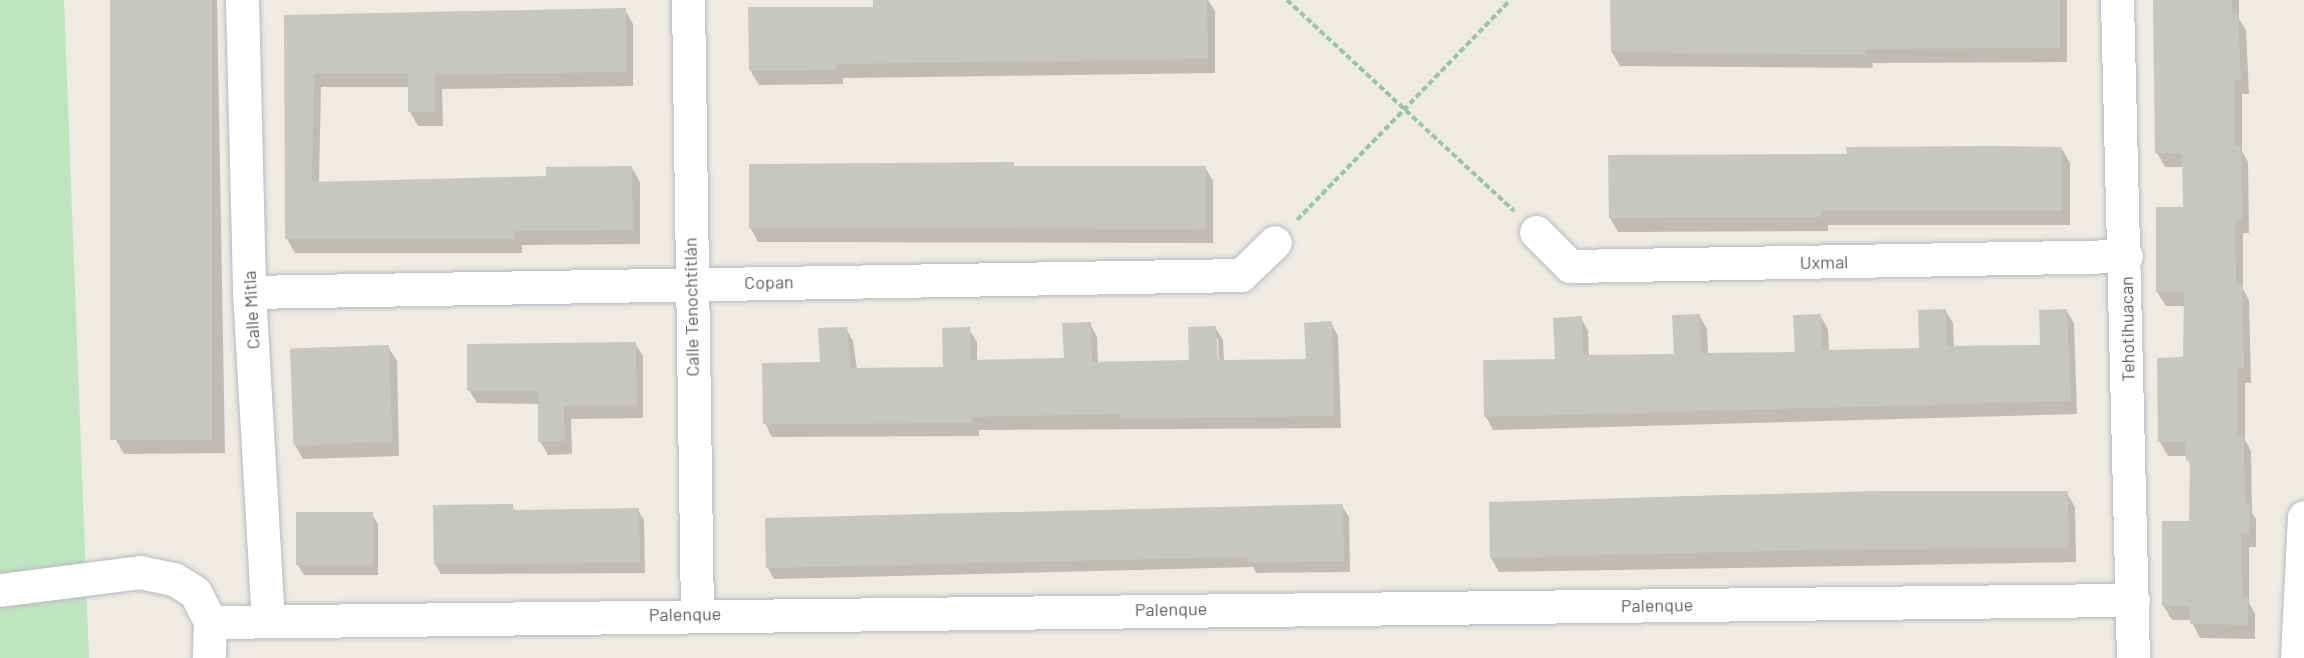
<!DOCTYPE html>
<meta charset="utf-8">
<style>
body{margin:0}
#map{position:relative;width:2304px;height:658px;overflow:hidden;background:#eeebe3;font-family:Barlow,sans-serif}
div>[style]{position:absolute}
.green>*{inset:0;background:#c1e4c0}
.shadow>*{inset:0;background:#0003}
.building>*{inset:0;background:#c8c6c0;transform-origin:0 0}
.path>*{height:4px;margin-top:-2px;transform-origin:0;background:repeating-linear-gradient(90deg,#9ac5a5 0 6px,transparent 0 9px)}
.roads{filter:drop-shadow(0 0 2px #b6b9bd) drop-shadow(0 0 2px #b6b9bd)}
.minor>*{height:33px;margin:-16.5px;padding:0 16.5px;transform-origin:16.5px;border-radius:16.5px;background:#fff}
span{translate:-50% -50%;white-space:nowrap;text-align:center;line-height:1.15;-webkit-text-stroke:5px #fff;paint-order:stroke}
.street-label{font-size:18px;color:#5b5f63}
</style>
<div id="map">
<div class="green">
<div style="clip-path:polygon(0 0,64px 0,89px 658px,0 658px)"></div>
</div>
<div class="shadow">
<div style="clip-path:polygon(112px 0,217px 0,225px 453px,124px 454px,116px 440px)"></div>
<div style="clip-path:polygon(1004px 0,1208px 0,1215px 11px,1215px 73px,843px 78px,843px 84px,759px 85px,750px 70px,874px 8px)"></div>
<div style="clip-path:polygon(1612px 0,2067px 0,2067px 62px,1872px 63px,1873px 68px,1620px 66px,1612px 52px)"></div>
<div style="clip-path:polygon(2154px 0,2239px 0,2239px 19px,2246px 30px,2249px 94px,2242px 94px,2242px 151px,2248px 162px,2249px 233px,2243px 233px,2243px 289px,2249px 300px,2251px 383px,2245px 383px,2245px 440px,2251px 451px,2252px 513px,2256px 519px,2256px 547px,2249px 547px,2249px 603px,2255px 614px,2255px 639px,2200px 638px,2191px 620px,2172px 620px,2163px 605px,2191px 522px,2191px 468px,2187px 456px,2168px 456px,2160px 442px,2184px 359px,2185px 306px,2166px 306px,2157px 292px,2185px 209px,2184px 167px,2165px 167px,2157px 153px)"></div>
<div style="clip-path:polygon(625px 10px,633px 24px,633px 86px,442px 89px,443px 126px,418px 126px,410px 112px,409px 87px,321px 87px,319px 183px,547px 177px,632px 168px,640px 182px,640px 244px,522px 245px,522px 253px,295px 253px,287px 239px,285px 16px)"></div>
<div style="clip-path:polygon(2062px 149px,2070px 163px,2070px 225px,1828px 225px,1828px 231px,1618px 232px,1610px 218px,1848px 155px)"></div>
<div style="clip-path:polygon(1205px 167px,1213px 181px,1213px 243px,758px 242px,750px 227px)"></div>
<div style="clip-path:polygon(1945px 310px,1953px 323px,1954px 348px,2041px 346px,2066px 310px,2074px 323px,2077px 414px,1493px 430px,1486px 417px,1557px 360px,1581px 318px,1588px 331px,1589px 357px,1675px 355px,1699px 315px,1707px 329px,1708px 355px,1796px 353px,1820px 315px,1828px 329px,1829px 351px,1921px 349px)"></div>
<div style="clip-path:polygon(evenodd,1331px 323px,1338px 336px,1341px 428px,979px 430px,979px 436px,772px 437px,765px 423px,822px 364px,846px 328px,853px 341px,857px 370px,945px 368px,969px 329px,977px 342px,977px 361px,1065px 359px,1090px 324px,1097px 337px,1098px 363px,1191px 362px,1215px 327px,1223px 340px,1224px 362px,1307px 360px,1331px 323px,1215px 339px,1218px 339px,1219px 368px,1216px 368px,1215px 339px)"></div>
<div style="clip-path:polygon(635px 343px,643px 356px,643px 418px,571px 419px,572px 454px,548px 455px,540px 441px,539px 404px,477px 403px,469px 390px)"></div>
<div style="clip-path:polygon(388px 347px,397px 361px,399px 456px,303px 459px,295px 445px)"></div>
<div style="clip-path:polygon(2067px 493px,2075px 507px,2076px 562px,1499px 572px,1491px 558px,1490px 503px,1726px 495px)"></div>
<div style="clip-path:polygon(512px 506px,516px 512px,638px 510px,644px 520px,645px 573px,441px 574px,435px 564px)"></div>
<div style="clip-path:polygon(1342px 506px,1349px 517px,1350px 572px,1256px 573px,1253px 567px,774px 579px,768px 568px)"></div>
<div style="clip-path:polygon(372px 514px,378px 524px,378px 575px,304px 575px,298px 565px)"></div>
</div>
<div class="building">
<div style="left:110px;top:0;width:102px;height:440px"></div>
<div style="clip-path:polygon(873px 0,1207px 0,1208px 59px,836px 64px,836px 70px,749px 71px,748px 7px,873px 7px)"></div>
<div style="clip-path:polygon(1610px 0,2060px 0,2060px 48px,1865px 49px,1865px 55px,1611px 52px)"></div>
<div style="clip-path:polygon(2153px 0,2232px 0,2232px 15px,2238px 14px,2241px 80px,2234px 80px,2234px 146px,2241px 146px,2242px 219px,2235px 220px,2236px 285px,2242px 284px,2244px 369px,2237px 369px,2237px 435px,2244px 435px,2245px 504px,2249px 503px,2249px 533px,2241px 533px,2242px 598px,2248px 598px,2248px 625px,2190px 624px,2190px 606px,2162px 606px,2162px 521px,2189px 521px,2190px 461px,2186px 461px,2185px 442px,2158px 442px,2157px 358px,2183px 357px,2184px 292px,2156px 292px,2156px 207px,2183px 207px,2182px 153px,2155px 153px)"></div>
<div style="clip-path:polygon(626px 8px,626px 72px,435px 75px,435px 112px,408px 112px,408px 73px,314px 73px,312px 182px,546px 176px,546px 167px,632px 166px,633px 230px,514px 231px,515px 239px,285px 239px,284px 15px)"></div>
<div style="clip-path:polygon(1994px 146px,2062px 147px,2062px 211px,1821px 211px,1821px 217px,1609px 218px,1608px 155px,1847px 154px,1846px 147px)"></div>
<div style="clip-path:polygon(1014px 162px,1014px 166px,1206px 166px,1206px 229px,749px 228px,749px 164px)"></div>
<div style="clip-path:polygon(1946px 309px,1947px 346px,2040px 345px,2039px 310px,2067px 309px,2071px 401px,1484px 417px,1483px 360px,1555px 359px,1553px 318px,1582px 316px,1583px 355px,1674px 354px,1672px 315px,1700px 314px,1701px 353px,1795px 352px,1793px 315px,1821px 314px,1822px 350px,1919px 348px,1918px 310px)"></div>
<div style="clip-path:polygon(1332px 321px,1334px 416px,1120px 419px,1120px 414px,972px 417px,972px 423px,763px 424px,762px 363px,820px 362px,818px 328px,847px 327px,851px 368px,943px 367px,942px 328px,970px 327px,971px 360px,1064px 358px,1062px 323px,1091px 322px,1092px 362px,1189px 360px,1188px 327px,1216px 326px,1218px 360px,1306px 359px,1304px 323px)"></div>
<div style="clip-path:polygon(636px 342px,637px 405px,564px 406px,565px 441px,538px 442px,538px 391px,467px 391px,467px 344px)"></div>
<div style="left:389px;top:345px;width:97px;height:99px;rotate:88deg"></div>
<div style="clip-path:polygon(1879px 491px,2068px 491px,2069px 548px,1852px 549px,1490px 558px,1489px 502px)"></div>
<div style="clip-path:polygon(513px 504px,513px 510px,639px 508px,640px 563px,434px 564px,433px 505px)"></div>
<div style="clip-path:polygon(1343px 504px,1344px 561px,1248px 563px,1248px 557px,766px 568px,765px 518px)"></div>
<div style="left:296px;top:512px;width:77px;height:53px"></div>
</div>
<div class="path">
<div style="left:1287px;top:0;width:310px;rotate:42.9deg"></div>
<div style="left:1297px;top:220px;width:306px;rotate:-45.9deg"></div>
</div>
<div class="roads">
<div class="minor">
<div style="left:242px;top:0;width:292px;rotate:88.6deg"></div>
<div style="left:249px;top:292px;width:328px;rotate:86.7deg"></div>
<div style="left:688px;top:0;width:614px;rotate:89.16deg"></div>
<div style="left:2117px;top:0;width:658px;rotate:88.61deg"></div>
<div style="left:1536px;top:232px;width:48px;rotate:45deg"></div>
<div style="left:1570px;top:266px;width:556px;rotate:-1.03deg"></div>
<div style="left:249px;top:292px;width:992px;rotate:-0.98deg"></div>
<div style="left:1241px;top:275px;width:47px;rotate:-44.1deg"></div>
<div style="left:0;top:590px;width:141px;rotate:-7.3deg"></div>
<div style="left:140px;top:572px;width:35px;rotate:12deg"></div>
<div style="left:174px;top:579px;width:25px;rotate:32deg"></div>
<div style="left:195px;top:592px;width:34px;rotate:63deg"></div>
<div style="left:210px;top:622px;width:36px;rotate:92deg"></div>
<div style="left:210px;top:622px;width:1923px;rotate:-0.66deg"></div>
<div style="left:2297px;top:658px;width:141px;rotate:-87.2deg"></div>
</div>
</div>
<div class="street-label">
<span style="left:1824px;top:262px;rotate:-1deg">Uxmal</span>
<span style="left:769px;top:282px;rotate:-1deg">Copan</span>
<span style="left:691px;top:307px;rotate:-91deg">Calle Tenochtitlán</span>
<span style="left:251px;top:310px;rotate:-93deg">Calle Mitla</span>
<span style="left:2127px;top:329px;rotate:-91deg">Tehotihuacan</span>
<span style="left:1657px;top:605px;rotate:-1deg">Palenque</span>
<span style="left:1171px;top:609px;rotate:-1deg">Palenque</span>
<span style="left:685px;top:614px;rotate:-1deg">Palenque</span>
</div>
</div>
